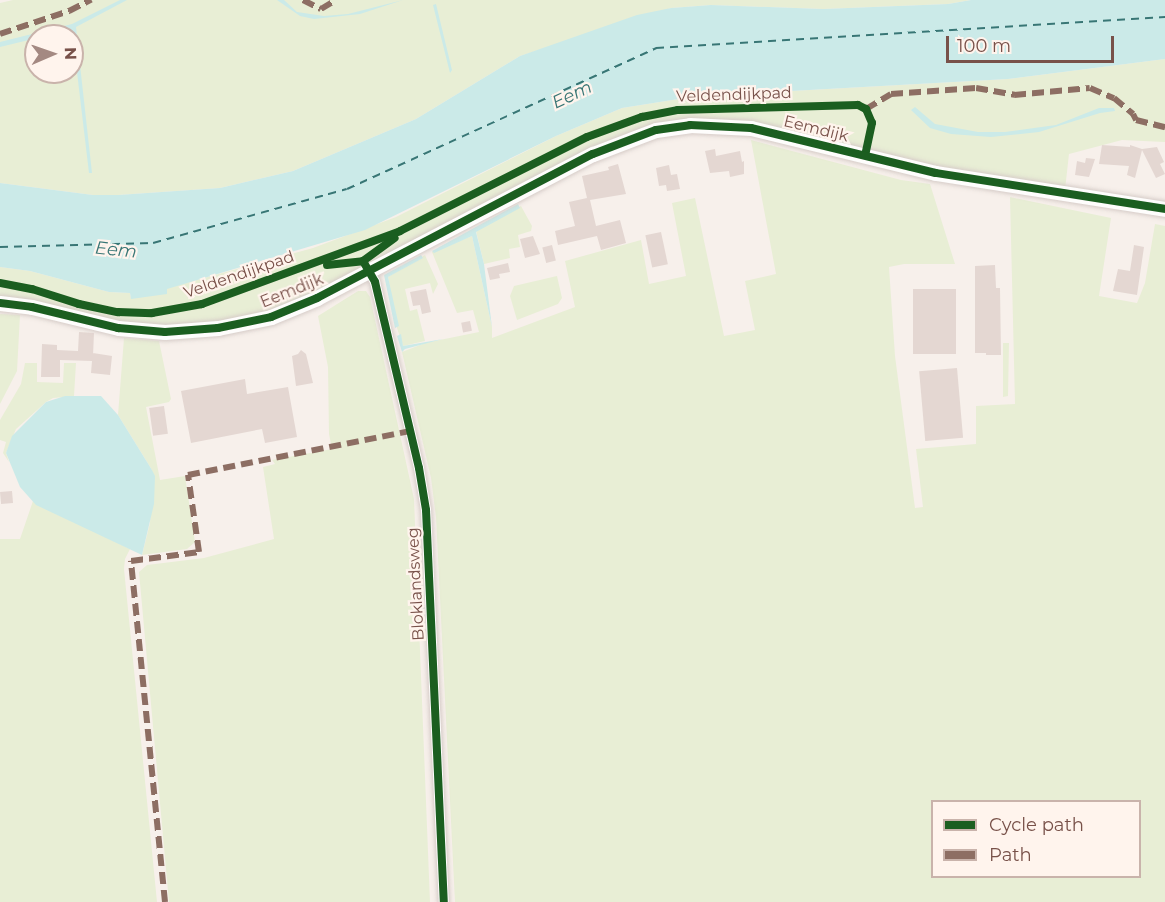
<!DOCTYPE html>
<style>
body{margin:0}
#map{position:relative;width:1165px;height:902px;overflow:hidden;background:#f7f0eb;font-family:Montserrat,sans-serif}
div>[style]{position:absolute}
.green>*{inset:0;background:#e8eed5}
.water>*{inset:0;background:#cbeae8}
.ferry>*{height:1.5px;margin-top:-0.75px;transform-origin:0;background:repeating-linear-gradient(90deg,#387675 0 8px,transparent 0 14px)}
.building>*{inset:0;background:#e4d7d2;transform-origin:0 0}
.roads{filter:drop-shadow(0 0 2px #d6ccc8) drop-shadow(0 0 2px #d6ccc8)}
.street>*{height:10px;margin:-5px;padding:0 5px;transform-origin:5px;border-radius:5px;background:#fefdfc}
.secondary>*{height:15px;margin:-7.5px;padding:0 7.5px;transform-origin:7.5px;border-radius:7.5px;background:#fefdfc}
.quiet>*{height:6px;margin-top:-3px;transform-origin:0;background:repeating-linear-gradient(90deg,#8d6e63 0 12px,transparent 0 18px)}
.cycleway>*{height:8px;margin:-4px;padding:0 4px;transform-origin:4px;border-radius:4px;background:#1b5e20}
span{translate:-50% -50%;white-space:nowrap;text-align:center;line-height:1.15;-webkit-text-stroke:4.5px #fff4ed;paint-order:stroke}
.street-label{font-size:16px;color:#785149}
.water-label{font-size:18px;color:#387675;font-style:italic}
.legend{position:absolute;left:931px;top:800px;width:210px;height:78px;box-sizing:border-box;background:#fff4ed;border:2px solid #c9b3ab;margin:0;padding:8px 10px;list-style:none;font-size:18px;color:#785149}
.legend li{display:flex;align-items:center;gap:12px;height:30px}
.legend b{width:30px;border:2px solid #c9b3ab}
.north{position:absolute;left:24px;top:24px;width:60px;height:60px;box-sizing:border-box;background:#fff4ed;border:2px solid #c9b3ab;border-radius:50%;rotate:88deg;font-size:16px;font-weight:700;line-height:24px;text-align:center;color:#785149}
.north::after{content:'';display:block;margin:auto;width:21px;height:27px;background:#a48982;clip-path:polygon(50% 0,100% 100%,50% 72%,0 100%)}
.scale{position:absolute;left:946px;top:36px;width:168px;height:27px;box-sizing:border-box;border:3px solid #785149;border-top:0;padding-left:8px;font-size:18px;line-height:21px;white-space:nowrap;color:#785149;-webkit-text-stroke:4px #fff4ed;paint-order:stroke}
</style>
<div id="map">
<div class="green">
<div style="clip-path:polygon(evenodd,13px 0,971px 0,948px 4px,823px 9px,711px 5px,671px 8px,520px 56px,416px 119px,293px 171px,220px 188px,118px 195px,93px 195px,0 183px,0 3px,13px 0,36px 36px,72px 36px,72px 72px,36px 72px,36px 36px)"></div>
<div style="clip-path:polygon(1165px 59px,1165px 142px,1122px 140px,1069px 154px,1065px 190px,981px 176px,865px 149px,671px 125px,304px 298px,246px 318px,147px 327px,0 298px,0 267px,30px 271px,109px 292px,130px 293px,131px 298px,313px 248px,396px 217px,556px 136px,622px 108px,729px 91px,773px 92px,1008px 79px)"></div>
<div style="clip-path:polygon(evenodd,751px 140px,901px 180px,930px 184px,955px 264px,904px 264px,889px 267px,895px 356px,915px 508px,923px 507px,916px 449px,976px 444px,976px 406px,1015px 404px,1010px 197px,1111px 218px,1099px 296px,1137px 303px,1145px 283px,1155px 224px,1165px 226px,1165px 902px,455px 902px,436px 517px,431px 478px,402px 352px,425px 343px,479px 332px,473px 310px,457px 313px,432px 252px,472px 236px,492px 327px,492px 338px,575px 307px,565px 261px,641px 240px,649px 284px,686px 276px,672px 203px,695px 198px,724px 336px,755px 330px,745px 281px,776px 274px,751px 140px,932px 802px,1140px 802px,1140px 876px,932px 876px,932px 802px)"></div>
<div style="clip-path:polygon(521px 206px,532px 226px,531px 231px,518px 235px,520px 247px,509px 249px,510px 258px,484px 264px,476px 231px)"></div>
<div style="clip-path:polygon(425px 255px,438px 284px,433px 294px,430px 283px,405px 289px,410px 311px,417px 309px,425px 341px,403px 346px,397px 328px,388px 277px)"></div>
<div style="clip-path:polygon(557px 276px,562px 298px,558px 304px,517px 320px,510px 296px,514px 286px)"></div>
<div style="clip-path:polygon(358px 291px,366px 291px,370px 297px,414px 499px,430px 902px,169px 902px,139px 572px,147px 565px,204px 558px,274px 539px,263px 467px,275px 464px,272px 460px,332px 449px,329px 434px,328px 367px,318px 316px)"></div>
<div style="clip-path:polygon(0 314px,20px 315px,17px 371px,0 404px)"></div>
<div style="clip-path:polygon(124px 338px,159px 341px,171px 399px,169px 402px,146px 407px,160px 480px,185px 476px,195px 542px,187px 549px,142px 555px,150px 523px,152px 470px,118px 415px)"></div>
<div style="clip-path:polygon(1003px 343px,1009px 343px,1008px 396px,1003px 397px)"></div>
<div style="clip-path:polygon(25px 363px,37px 363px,37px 382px,63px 383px,64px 363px,76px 363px,74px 396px,53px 398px,46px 402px,16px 429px,6px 453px,9px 462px,3px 453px,6px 442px,0 440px,0 420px,21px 384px)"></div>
<div style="clip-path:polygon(33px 501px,130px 549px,125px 559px,124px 569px,157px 902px,0 902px,0 539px,20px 539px)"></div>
</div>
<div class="water">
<div style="clip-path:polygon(120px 0,127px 0,76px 27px,77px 36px,73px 37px,70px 30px,0 47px,0 42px,72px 24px)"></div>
<div style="clip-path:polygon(277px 0,284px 0,297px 12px,324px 16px,348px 14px,403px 0,360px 14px,314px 19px,300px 16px)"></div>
<div style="clip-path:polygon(971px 0,1165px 0,1165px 59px,1008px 79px,773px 92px,729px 91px,622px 108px,556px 136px,365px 230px,167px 289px,167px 294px,131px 299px,130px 293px,109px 292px,30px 271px,0 267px,0 183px,93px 195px,118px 195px,220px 188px,293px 171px,416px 119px,520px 56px,637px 15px,671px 8px,711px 5px,823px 9px,948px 4px)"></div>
<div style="clip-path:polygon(436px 4px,452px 70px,450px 73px,433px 5px)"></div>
<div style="clip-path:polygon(74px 47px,78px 47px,92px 173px,89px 173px)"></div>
<div style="clip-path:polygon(915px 107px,935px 124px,978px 132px,1005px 132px,1056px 125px,1099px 108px,1114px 108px,1115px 111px,1100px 113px,1039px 132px,991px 137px,951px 134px,930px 128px,911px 110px)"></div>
<div style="clip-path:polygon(518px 204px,520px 208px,476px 232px,484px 264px,492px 327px,472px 236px,434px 253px,432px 251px)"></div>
<div style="clip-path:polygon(421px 255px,423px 258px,388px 277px,399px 326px,395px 328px,384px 275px)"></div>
<div style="clip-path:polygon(401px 334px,403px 346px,443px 339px,405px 349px,402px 352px,397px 336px)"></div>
<div style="clip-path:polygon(65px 396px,101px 396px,118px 415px,152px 470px,155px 476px,154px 504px,142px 555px,36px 505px,20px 487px,6px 453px,12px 436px,46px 402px)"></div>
</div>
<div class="ferry">
<div style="left:0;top:247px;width:153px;rotate:-1.5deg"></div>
<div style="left:153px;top:243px;width:201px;rotate:-15.6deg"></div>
<div style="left:347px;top:189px;width:340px;rotate:-24.5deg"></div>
<div style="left:656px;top:48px;width:510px;rotate:-3.49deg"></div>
</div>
<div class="building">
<div style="clip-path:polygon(1102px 145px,1130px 147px,1130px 145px,1142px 149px,1157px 147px,1164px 162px,1160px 164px,1165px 174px,1156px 178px,1142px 150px,1135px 178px,1127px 175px,1129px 166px,1099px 164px)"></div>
<div style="clip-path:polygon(715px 149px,716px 156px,740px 151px,742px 162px,744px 161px,744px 174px,730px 177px,729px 171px,710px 173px,705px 151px)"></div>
<div style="clip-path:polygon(1086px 158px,1095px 159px,1089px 177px,1075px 175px,1077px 161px,1085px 163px)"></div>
<div style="clip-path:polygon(618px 164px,626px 194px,590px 200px,596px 226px,620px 220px,626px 243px,601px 250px,597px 236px,558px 245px,555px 231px,575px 226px,569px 202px,587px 198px,582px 176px,609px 170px,608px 167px)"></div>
<div style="clip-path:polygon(669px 165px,671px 175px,677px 174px,680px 189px,667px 191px,666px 185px,659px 186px,656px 168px)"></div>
<div style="left:661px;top:232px;width:33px;height:16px;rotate:78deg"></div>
<div style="clip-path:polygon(533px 236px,540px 254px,525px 258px,520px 239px)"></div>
<div style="left:552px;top:245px;width:16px;height:10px;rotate:76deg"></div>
<div style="clip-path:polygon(1134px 245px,1144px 247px,1137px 295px,1113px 291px,1118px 269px,1130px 271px)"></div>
<div style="clip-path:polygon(508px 263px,510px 272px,499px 274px,500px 278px,490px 280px,487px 268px)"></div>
<div style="clip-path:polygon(995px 265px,996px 288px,1000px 288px,1001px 355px,986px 355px,986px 353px,975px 353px,975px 266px)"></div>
<div style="clip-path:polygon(426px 289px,431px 312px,422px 314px,420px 305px,413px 306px,410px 292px)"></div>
<div style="left:913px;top:289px;width:43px;height:65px"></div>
<div style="left:470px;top:321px;width:10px;height:9px;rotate:79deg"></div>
<div style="clip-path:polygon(79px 332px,94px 333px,93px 356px,93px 353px,112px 356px,110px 375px,91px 373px,92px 361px,60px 360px,60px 377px,41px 377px,42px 344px,57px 345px,57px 350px,78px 351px)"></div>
<div style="clip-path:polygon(301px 350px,306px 354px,313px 383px,296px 386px,292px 356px,298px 354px)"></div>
<div style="left:957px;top:368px;width:70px;height:38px;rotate:85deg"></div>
<div style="clip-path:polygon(245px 379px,247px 394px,288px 387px,297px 437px,265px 443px,262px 429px,191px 443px,181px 391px)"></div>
<div style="left:164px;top:406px;width:28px;height:15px;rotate:82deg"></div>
<div style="left:12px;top:491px;width:12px;height:12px;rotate:85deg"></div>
</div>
<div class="roads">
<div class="street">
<div style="left:369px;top:271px;width:13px;rotate:61deg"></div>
<div style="left:375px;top:282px;width:191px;rotate:76.7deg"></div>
<div style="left:419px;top:468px;width:43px;rotate:80.5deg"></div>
<div style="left:426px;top:510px;width:392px;rotate:87.4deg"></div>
</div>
<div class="secondary">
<div style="left:0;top:303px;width:32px;rotate:7deg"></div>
<div style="left:32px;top:307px;width:89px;rotate:13.7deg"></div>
<div style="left:118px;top:328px;width:47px;rotate:4.9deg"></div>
<div style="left:165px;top:332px;width:53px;rotate:-4.3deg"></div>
<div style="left:218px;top:328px;width:54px;rotate:-11.7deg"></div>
<div style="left:271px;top:317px;width:50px;rotate:-22.4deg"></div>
<div style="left:317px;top:298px;width:311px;rotate:-27.6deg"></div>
<div style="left:593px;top:154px;width:67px;rotate:-20.9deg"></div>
<div style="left:656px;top:130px;width:34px;rotate:-8deg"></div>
<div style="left:690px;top:125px;width:61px;rotate:2.8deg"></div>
<div style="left:751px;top:128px;width:190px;rotate:13.7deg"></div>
<div style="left:936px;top:173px;width:232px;rotate:8.9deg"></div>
</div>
</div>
<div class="quiet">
<div style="left:303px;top:0;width:20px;rotate:27deg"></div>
<div style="left:321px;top:9px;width:17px;rotate:-31deg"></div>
<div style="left:0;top:34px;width:73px;rotate:-18.4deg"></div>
<div style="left:69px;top:11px;width:25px;rotate:-27deg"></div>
<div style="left:866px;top:109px;width:29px;rotate:-31deg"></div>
<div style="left:891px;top:94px;width:85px;rotate:-4deg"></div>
<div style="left:976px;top:88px;width:39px;rotate:10deg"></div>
<div style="left:1014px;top:95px;width:76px;rotate:-5.3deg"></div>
<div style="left:1090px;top:88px;width:26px;rotate:23deg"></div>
<div style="left:1114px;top:98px;width:25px;rotate:40deg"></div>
<div style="left:1133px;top:114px;width:7px;rotate:63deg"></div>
<div style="left:1136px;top:120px;width:30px;rotate:14deg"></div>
<div style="left:165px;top:902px;width:343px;rotate:-95.7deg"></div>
<div style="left:131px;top:561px;width:69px;rotate:-7.5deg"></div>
<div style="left:199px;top:552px;width:78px;rotate:-98.1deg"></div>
<div style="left:188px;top:475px;width:226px;rotate:-11.2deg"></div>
</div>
<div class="cycleway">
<div style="left:363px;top:261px;width:24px;rotate:60deg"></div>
<div style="left:375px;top:282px;width:191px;rotate:76.7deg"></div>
<div style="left:419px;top:468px;width:43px;rotate:80.5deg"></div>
<div style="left:426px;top:510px;width:392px;rotate:87.4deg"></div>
<div style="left:327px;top:265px;width:36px;rotate:-6deg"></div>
<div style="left:363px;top:261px;width:39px;rotate:-36deg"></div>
<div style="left:0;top:283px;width:33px;rotate:11deg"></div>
<div style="left:32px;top:289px;width:49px;rotate:17.7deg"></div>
<div style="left:79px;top:304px;width:40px;rotate:12deg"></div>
<div style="left:118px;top:312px;width:34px;rotate:2deg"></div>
<div style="left:152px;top:313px;width:51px;rotate:-10.2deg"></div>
<div style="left:202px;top:304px;width:211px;rotate:-20.2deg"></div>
<div style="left:400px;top:231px;width:209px;rotate:-26.7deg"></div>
<div style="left:587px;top:137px;width:59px;rotate:-20deg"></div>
<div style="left:642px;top:117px;width:37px;rotate:-11deg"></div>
<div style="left:678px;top:110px;width:180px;rotate:-1.6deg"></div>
<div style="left:858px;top:105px;width:9px;rotate:27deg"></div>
<div style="left:866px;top:109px;width:15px;rotate:67deg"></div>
<div style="left:872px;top:123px;width:33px;rotate:102deg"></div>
<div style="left:0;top:303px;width:32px;rotate:7deg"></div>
<div style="left:32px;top:307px;width:89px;rotate:13.7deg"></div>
<div style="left:118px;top:328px;width:47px;rotate:4.9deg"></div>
<div style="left:165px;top:332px;width:53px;rotate:-4.3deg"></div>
<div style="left:218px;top:328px;width:54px;rotate:-11.7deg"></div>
<div style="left:271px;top:317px;width:50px;rotate:-22.4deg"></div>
<div style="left:317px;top:298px;width:311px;rotate:-27.6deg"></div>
<div style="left:593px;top:154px;width:67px;rotate:-20.9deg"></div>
<div style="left:656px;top:130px;width:34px;rotate:-8deg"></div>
<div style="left:690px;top:125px;width:61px;rotate:2.8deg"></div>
<div style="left:751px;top:128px;width:190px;rotate:13.7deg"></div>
<div style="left:936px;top:173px;width:232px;rotate:8.9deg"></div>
</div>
<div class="street-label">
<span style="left:734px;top:95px;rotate:-2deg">Veldendijkpad</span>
<span style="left:816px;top:129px;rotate:14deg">Eemdijk</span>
<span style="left:239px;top:275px;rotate:-19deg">Veldendijkpad</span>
<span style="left:292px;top:291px;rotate:-22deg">Eemdijk</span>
<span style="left:416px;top:584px;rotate:-93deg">Bloklandsweg</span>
</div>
<div class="water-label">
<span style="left:572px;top:95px;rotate:-25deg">Eem</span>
<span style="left:116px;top:250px;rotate:6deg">Eem</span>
</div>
<ul class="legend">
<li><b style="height:8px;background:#1b5e20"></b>Cycle path</li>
<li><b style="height:8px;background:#8d6e63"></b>Path</li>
</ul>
<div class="north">N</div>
<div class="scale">100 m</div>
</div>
